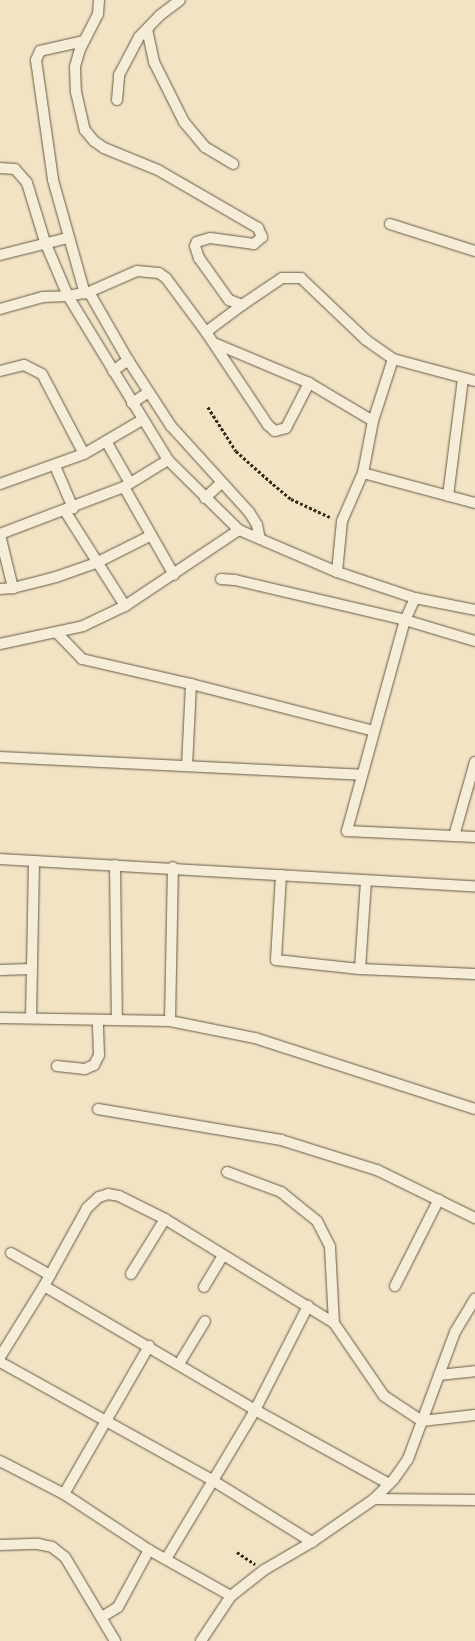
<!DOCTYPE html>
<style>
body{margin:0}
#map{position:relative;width:475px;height:1641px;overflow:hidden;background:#f1e3c4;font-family:Vollkorn,serif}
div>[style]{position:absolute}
.path>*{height:2.5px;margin-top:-1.25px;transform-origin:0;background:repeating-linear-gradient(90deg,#392b1b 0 3px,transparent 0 5px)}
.roads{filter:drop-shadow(0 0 1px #675945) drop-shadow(0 0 1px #675945)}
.minor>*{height:10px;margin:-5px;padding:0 5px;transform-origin:5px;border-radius:5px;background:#f6edd9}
span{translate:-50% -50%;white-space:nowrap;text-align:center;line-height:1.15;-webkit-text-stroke:3px #f6edd9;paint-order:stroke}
</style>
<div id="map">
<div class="path">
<div style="left:208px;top:407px;width:52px;rotate:57.5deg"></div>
<div style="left:236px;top:451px;width:50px;rotate:41.7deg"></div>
<div style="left:273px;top:484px;width:23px;rotate:40deg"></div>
<div style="left:291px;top:499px;width:45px;rotate:24.9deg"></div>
<div style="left:237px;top:1552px;width:22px;rotate:34deg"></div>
</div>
<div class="roads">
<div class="minor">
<div style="left:99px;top:0;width:14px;rotate:94deg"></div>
<div style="left:98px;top:14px;width:39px;rotate:117deg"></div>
<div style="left:80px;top:49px;width:19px;rotate:106deg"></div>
<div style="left:75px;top:67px;width:25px;rotate:88deg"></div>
<div style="left:76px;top:92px;width:39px;rotate:77deg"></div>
<div style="left:85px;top:130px;width:14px;rotate:51deg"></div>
<div style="left:94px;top:141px;width:12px;rotate:35deg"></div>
<div style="left:104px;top:148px;width:58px;rotate:22.2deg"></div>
<div style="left:158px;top:170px;width:116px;rotate:30.1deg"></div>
<div style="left:258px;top:228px;width:10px;rotate:66deg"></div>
<div style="left:262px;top:237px;width:11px;rotate:139deg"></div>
<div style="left:254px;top:244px;width:44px;rotate:-172.2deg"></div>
<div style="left:210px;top:238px;width:14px;rotate:163deg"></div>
<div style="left:197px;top:242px;width:4px;rotate:117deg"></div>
<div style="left:195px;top:246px;width:13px;rotate:72deg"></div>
<div style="left:199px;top:258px;width:52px;rotate:54.5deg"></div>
<div style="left:229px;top:300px;width:14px;rotate:21deg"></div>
<div style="left:242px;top:305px;width:48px;rotate:-34deg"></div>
<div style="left:282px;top:278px;width:19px"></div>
<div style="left:301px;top:278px;width:90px;rotate:43.6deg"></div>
<div style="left:366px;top:340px;width:33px;rotate:35deg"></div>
<div style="left:393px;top:359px;width:85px;rotate:15deg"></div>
<div style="left:147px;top:29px;width:34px;rotate:78deg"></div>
<div style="left:154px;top:62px;width:67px;rotate:63.4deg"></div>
<div style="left:184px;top:122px;width:33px;rotate:50deg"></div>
<div style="left:205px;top:147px;width:33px;rotate:31deg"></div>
<div style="left:84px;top:41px;width:45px;rotate:167.2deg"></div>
<div style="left:40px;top:51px;width:10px;rotate:114deg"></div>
<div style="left:36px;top:60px;width:121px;rotate:81.9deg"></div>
<div style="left:53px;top:180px;width:118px;rotate:74.3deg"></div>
<div style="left:117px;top:100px;width:25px;rotate:-85deg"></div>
<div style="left:119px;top:75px;width:43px;rotate:-62.2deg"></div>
<div style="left:139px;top:37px;width:29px;rotate:-46deg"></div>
<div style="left:159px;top:16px;width:26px;rotate:-37deg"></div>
<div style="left:0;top:168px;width:15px;rotate:4deg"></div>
<div style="left:15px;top:169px;width:18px;rotate:49deg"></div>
<div style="left:27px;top:183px;width:62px;rotate:73deg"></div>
<div style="left:45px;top:242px;width:59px;rotate:66.9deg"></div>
<div style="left:68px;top:296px;width:21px;rotate:-11deg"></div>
<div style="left:89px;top:292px;width:52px;rotate:-23.6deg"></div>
<div style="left:137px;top:271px;width:22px;rotate:5deg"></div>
<div style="left:159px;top:273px;width:9px;rotate:36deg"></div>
<div style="left:166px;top:278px;width:67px;rotate:53.5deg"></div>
<div style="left:206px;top:332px;width:112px;rotate:56.3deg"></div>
<div style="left:268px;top:425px;width:9px;rotate:41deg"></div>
<div style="left:275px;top:431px;width:11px;rotate:-15deg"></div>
<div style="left:286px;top:428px;width:51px;rotate:-62.9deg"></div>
<div style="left:390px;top:224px;width:89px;rotate:17.6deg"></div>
<div style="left:0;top:255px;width:69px;rotate:-14.2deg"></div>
<div style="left:89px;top:292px;width:78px;rotate:60.2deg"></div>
<div style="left:128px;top:360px;width:79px;rotate:56.9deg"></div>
<div style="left:171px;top:426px;width:116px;rotate:47.8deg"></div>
<div style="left:249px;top:512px;width:15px;rotate:58deg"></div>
<div style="left:257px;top:525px;width:14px;rotate:78deg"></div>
<div style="left:0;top:309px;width:45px;rotate:-15.6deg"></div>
<div style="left:43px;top:297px;width:25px;rotate:-2deg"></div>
<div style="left:68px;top:296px;width:192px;rotate:58.6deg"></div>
<div style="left:168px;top:460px;width:100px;rotate:44.6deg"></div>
<div style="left:239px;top:530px;width:107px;rotate:23.2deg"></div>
<div style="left:337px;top:572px;width:82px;rotate:18.4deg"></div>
<div style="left:415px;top:598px;width:61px;rotate:11.3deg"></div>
<div style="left:206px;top:332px;width:45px;rotate:-36.9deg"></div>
<div style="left:214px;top:343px;width:103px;rotate:22.8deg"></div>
<div style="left:309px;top:383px;width:74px;rotate:30.7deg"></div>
<div style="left:0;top:371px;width:25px;rotate:-14deg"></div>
<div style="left:24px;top:365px;width:20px;rotate:27deg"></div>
<div style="left:42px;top:374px;width:90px;rotate:62.3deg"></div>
<div style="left:113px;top:371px;width:19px;rotate:-36deg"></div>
<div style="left:132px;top:403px;width:20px;rotate:-33deg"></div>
<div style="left:106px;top:441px;width:48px;rotate:60.3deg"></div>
<div style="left:55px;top:466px;width:46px;rotate:66.8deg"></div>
<div style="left:363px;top:473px;width:116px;rotate:15deg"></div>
<div style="left:0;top:484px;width:89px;rotate:-19.7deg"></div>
<div style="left:84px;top:454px;width:67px;rotate:-30.4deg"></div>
<div style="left:124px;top:487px;width:101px;rotate:60.4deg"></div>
<div style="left:448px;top:496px;width:118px;rotate:-82.7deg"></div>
<div style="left:205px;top:498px;width:22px;rotate:-43deg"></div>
<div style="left:65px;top:511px;width:112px;rotate:57.7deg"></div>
<div style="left:0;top:534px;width:133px;rotate:-20.8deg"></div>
<div style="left:124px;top:487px;width:52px;rotate:-31.5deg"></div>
<div style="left:0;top:535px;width:55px;rotate:76.2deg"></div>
<div style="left:337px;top:572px;width:51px;rotate:-84.4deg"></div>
<div style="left:342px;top:521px;width:52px;rotate:-66.4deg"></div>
<div style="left:363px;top:473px;width:53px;rotate:-79.1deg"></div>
<div style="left:373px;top:421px;width:65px;rotate:-72.1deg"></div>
<div style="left:221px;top:579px;width:14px;rotate:4deg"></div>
<div style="left:235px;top:580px;width:175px;rotate:13.2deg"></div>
<div style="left:405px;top:620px;width:73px;rotate:16.7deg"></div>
<div style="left:0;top:589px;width:13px;rotate:-4deg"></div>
<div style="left:13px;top:588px;width:44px;rotate:-14.3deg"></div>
<div style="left:56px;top:577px;width:42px;rotate:-19.3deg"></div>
<div style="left:96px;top:563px;width:60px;rotate:-26.6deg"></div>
<div style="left:415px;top:598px;width:24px;rotate:114deg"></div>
<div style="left:405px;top:620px;width:219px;rotate:105.4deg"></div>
<div style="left:347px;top:831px;width:128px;rotate:2.7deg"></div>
<div style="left:57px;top:633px;width:36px;rotate:46deg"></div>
<div style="left:82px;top:659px;width:112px;rotate:12.9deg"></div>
<div style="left:191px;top:684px;width:189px;rotate:14.4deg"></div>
<div style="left:0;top:644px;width:85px;rotate:-12.2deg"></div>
<div style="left:83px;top:626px;width:47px;rotate:-25.5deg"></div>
<div style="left:125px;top:606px;width:137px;rotate:-33.7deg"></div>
<div style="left:0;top:757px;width:362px;rotate:2.8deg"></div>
<div style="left:187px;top:766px;width:82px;rotate:-87.2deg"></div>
<div style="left:454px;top:836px;width:77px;rotate:-74.2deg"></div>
<div style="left:0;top:859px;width:476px;rotate:3.3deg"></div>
<div style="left:115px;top:865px;width:155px;rotate:89.3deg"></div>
<div style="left:281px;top:875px;width:85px;rotate:93.4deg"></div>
<div style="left:276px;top:960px;width:84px;rotate:6.1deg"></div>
<div style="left:360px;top:969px;width:115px;rotate:2.5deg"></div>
<div style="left:360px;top:969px;width:88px;rotate:-86.1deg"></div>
<div style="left:0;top:970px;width:31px;rotate:-2deg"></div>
<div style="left:0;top:1018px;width:170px;rotate:1deg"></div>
<div style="left:170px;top:1021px;width:87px;rotate:11.3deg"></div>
<div style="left:255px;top:1038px;width:231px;rotate:17.9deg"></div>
<div style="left:31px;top:1018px;width:157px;rotate:-88.9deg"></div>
<div style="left:170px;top:1021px;width:154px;rotate:-88.9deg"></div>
<div style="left:57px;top:1066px;width:28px;rotate:6deg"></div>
<div style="left:85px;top:1069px;width:10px;rotate:-24deg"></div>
<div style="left:94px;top:1065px;width:11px;rotate:-63deg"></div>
<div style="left:99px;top:1055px;width:35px;rotate:-92deg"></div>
<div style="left:98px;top:1109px;width:186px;rotate:9.6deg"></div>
<div style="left:281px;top:1140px;width:101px;rotate:17.4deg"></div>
<div style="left:377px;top:1170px;width:109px;rotate:26.1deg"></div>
<div style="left:227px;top:1172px;width:58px;rotate:20.3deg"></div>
<div style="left:281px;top:1192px;width:46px;rotate:38.9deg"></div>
<div style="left:317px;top:1221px;width:29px;rotate:63deg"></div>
<div style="left:330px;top:1247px;width:76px;rotate:87deg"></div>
<div style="left:11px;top:1253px;width:45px;rotate:29.4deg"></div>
<div style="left:131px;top:1274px;width:65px;rotate:-58.3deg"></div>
<div style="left:44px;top:1286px;width:245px;rotate:30.4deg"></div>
<div style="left:255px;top:1410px;width:153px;rotate:28.9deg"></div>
<div style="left:395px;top:1286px;width:97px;rotate:-63.2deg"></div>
<div style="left:204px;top:1287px;width:37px;rotate:-59deg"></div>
<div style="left:0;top:1357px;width:84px;rotate:-58.2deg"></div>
<div style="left:44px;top:1286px;width:89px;rotate:-61.1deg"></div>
<div style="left:87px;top:1208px;width:16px;rotate:-43deg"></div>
<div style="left:99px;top:1197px;width:9px;rotate:-18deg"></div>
<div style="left:108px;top:1194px;width:11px;rotate:10deg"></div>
<div style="left:119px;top:1196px;width:51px;rotate:26.6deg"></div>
<div style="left:165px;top:1219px;width:198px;rotate:31.6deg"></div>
<div style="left:334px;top:1323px;width:88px;rotate:55.6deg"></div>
<div style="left:384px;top:1396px;width:45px;rotate:33.3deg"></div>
<div style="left:422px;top:1421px;width:53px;rotate:-6.5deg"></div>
<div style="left:0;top:1362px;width:243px;rotate:29.1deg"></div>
<div style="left:212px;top:1480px;width:118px;rotate:31.8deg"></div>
<div style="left:179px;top:1364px;width:50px;rotate:-58.8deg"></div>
<div style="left:439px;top:1375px;width:36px;rotate:-6deg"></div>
<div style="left:0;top:1461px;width:72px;rotate:27.3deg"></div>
<div style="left:64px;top:1494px;width:102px;rotate:33.4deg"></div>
<div style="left:149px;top:1550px;width:94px;rotate:29.3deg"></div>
<div style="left:64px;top:1494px;width:171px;rotate:-60.1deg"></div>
<div style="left:374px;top:1499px;width:101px;rotate:0.6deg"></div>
<div style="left:0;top:1545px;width:38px;rotate:-2deg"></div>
<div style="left:38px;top:1544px;width:14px;rotate:12deg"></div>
<div style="left:52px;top:1547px;width:16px;rotate:38deg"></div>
<div style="left:65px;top:1557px;width:98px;rotate:59.2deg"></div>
<div style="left:166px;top:1559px;width:174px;rotate:-59.1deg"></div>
<div style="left:255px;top:1410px;width:117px;rotate:-63deg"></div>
<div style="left:102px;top:1617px;width:19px;rotate:-32deg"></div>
<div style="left:118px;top:1607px;width:65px;rotate:-61.5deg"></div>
<div style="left:201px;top:1641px;width:54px;rotate:-56.3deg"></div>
<div style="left:231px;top:1596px;width:42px;rotate:-38.2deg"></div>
<div style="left:264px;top:1570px;width:56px;rotate:-30.3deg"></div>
<div style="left:312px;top:1542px;width:75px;rotate:-34.7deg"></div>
<div style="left:374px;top:1499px;width:28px;rotate:-45deg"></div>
<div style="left:394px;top:1479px;width:24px;rotate:-55deg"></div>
<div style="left:408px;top:1459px;width:135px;rotate:-69.7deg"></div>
<div style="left:455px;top:1332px;width:39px;rotate:-59deg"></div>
</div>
</div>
</div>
